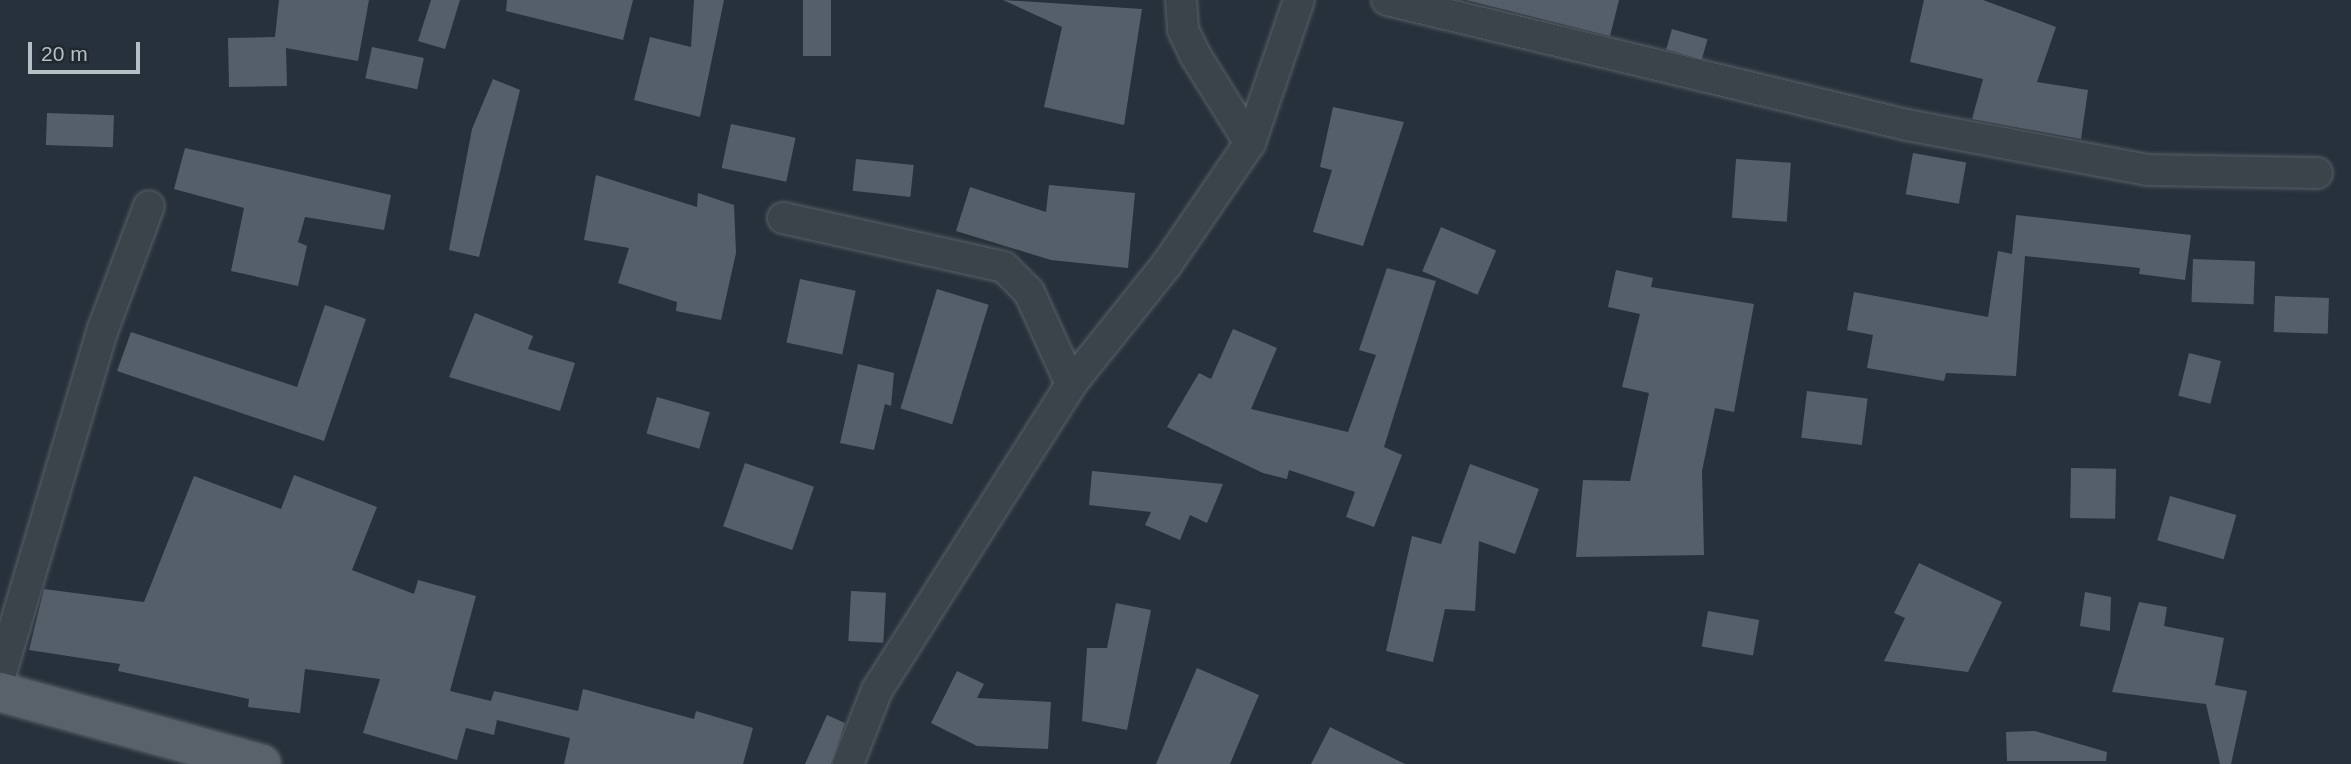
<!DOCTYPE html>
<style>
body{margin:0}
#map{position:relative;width:2351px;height:764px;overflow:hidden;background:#27313b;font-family:Arial,sans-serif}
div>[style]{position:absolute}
.building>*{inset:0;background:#555f6a;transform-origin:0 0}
.roads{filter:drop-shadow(0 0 2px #596169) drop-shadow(0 0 2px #596169)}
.street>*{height:30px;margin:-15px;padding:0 15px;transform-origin:15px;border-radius:15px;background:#3b434b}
.primary>*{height:38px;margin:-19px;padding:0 19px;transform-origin:19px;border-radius:19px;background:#59626b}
span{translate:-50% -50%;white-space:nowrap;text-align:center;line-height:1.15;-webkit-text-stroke:5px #202830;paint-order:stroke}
.scale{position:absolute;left:28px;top:42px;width:112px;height:32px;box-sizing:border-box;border:4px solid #b6bec6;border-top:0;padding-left:9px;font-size:21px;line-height:24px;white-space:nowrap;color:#b6bec6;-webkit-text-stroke:5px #202830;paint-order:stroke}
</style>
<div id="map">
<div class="building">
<div style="clip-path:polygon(279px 0,369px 0,358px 61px,286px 48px,287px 86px,229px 87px,228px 38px,275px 37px)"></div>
<div style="clip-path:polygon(431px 0,460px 0,445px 49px,418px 41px)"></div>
<div style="clip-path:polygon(507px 0,633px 0,623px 40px,506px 11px)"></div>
<div style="clip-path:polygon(694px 0,724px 0,700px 117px,634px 100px,650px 37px,691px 47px)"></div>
<div style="left:803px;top:0;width:28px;height:56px"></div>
<div style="clip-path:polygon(1003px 0,1142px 9px,1124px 125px,1044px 107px,1062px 27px)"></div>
<div style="clip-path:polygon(1466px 0,1619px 0,1610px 36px)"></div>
<div style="clip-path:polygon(1924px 0,1983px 0,2056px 27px,2037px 82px,2088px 90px,2081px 139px,1972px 119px,1983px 79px,1910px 62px)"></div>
<div style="left:1672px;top:29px;width:37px;height:21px;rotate:16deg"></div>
<div style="left:372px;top:47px;width:53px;height:32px;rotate:12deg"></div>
<div style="clip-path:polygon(493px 79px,520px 90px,479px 257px,449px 250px,472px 129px)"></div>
<div style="clip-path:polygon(1333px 107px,1404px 122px,1363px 246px,1313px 232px,1332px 170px,1320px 167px)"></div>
<div style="left:47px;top:113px;width:67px;height:32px;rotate:2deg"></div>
<div style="left:731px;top:124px;width:66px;height:45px;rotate:12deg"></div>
<div style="clip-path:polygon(185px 148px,391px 195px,384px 230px,305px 217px,298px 242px,307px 246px,298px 286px,231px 271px,244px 208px,174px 189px)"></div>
<div style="left:1913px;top:153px;width:54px;height:42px;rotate:10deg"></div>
<div style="left:856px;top:159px;width:58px;height:32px;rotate:6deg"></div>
<div style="left:1736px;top:159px;width:55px;height:59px;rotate:4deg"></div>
<div style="clip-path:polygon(596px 175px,697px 207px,698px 193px,734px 205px,736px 253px,721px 320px,676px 311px,677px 302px,618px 283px,629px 248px,584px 240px)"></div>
<div style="clip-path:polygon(1049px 185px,1135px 193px,1128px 268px,1051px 260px,956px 231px,970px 187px,1046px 212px)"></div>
<div style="clip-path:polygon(2016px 215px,2191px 235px,2185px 280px,2139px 274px,2140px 268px,2025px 256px,2016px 376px,1946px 373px,1944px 381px,1867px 368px,1873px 335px,1847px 330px,1854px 292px,1988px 317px,1998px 251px,2012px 254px)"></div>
<div style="left:1441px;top:227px;width:60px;height:48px;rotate:23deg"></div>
<div style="left:2193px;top:259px;width:62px;height:43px;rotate:2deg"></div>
<div style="clip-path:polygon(1387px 268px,1436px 281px,1384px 447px,1402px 455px,1374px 527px,1346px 517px,1355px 492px,1289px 470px,1287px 479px,1263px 473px,1167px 427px,1199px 373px,1211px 379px,1233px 329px,1277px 348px,1251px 409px,1348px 432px,1376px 355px,1359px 350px)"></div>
<div style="clip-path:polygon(1616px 270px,1653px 278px,1651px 287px,1754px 304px,1734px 412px,1715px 408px,1702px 471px,1704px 555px,1576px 557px,1583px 480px,1630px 481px,1649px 393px,1622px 387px,1640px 314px,1608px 307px)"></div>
<div style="left:800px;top:279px;width:57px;height:65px;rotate:12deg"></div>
<div style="left:937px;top:289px;width:54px;height:125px;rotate:17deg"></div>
<div style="left:2275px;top:296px;width:54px;height:36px;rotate:2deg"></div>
<div style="clip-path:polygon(325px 305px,366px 319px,324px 441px,117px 371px,131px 332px,297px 387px)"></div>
<div style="clip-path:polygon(475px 313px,533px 336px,528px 349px,575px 363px,560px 411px,449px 377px)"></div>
<div style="left:2189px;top:353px;width:33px;height:44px;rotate:14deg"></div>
<div style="clip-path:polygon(858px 364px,894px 373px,891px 406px,885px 404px,874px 450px,840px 443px)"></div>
<div style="left:1807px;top:391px;width:61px;height:47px;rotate:7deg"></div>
<div style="left:657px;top:397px;width:55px;height:38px;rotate:16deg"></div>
<div style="left:745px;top:463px;width:73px;height:67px;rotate:19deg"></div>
<div style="clip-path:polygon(1470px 464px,1539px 489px,1515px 554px,1479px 541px,1475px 611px,1445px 609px,1433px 662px,1386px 651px,1412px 536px,1441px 544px)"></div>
<div style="left:2071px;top:468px;width:45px;height:50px;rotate:1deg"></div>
<div style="clip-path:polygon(1092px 471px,1223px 484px,1207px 523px,1190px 515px,1180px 540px,1145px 525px,1151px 512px,1089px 505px)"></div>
<div style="clip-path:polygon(294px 475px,377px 507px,352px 570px,414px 594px,418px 580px,476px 596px,450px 691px,491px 701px,494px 691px,578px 711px,583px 689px,694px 719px,696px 711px,753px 728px,743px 764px,564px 764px,570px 738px,497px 720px,494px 735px,466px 728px,457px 760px,363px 733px,380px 679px,305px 669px,300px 713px,248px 707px,249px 699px,118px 671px,120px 664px,29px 650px,44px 589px,144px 602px,194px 476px,281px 509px)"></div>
<div style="left:2170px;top:496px;width:69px;height:46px;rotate:16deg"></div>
<div style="clip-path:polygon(1919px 563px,2002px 602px,1968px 672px,1884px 661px,1905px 618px,1894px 613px)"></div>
<div style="left:851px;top:591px;width:35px;height:50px;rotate:3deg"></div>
<div style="clip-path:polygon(2085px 592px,2111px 597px,2110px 631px,2080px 626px)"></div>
<div style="clip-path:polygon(2139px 602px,2167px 607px,2164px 626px,2224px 638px,2215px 685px,2247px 691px,2231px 764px,2220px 764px,2206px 704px,2112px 692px)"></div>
<div style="clip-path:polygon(1116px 603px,1151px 610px,1127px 730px,1082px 721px,1087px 648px,1107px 648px)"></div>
<div style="left:1708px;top:611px;width:52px;height:36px;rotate:10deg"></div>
<div style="clip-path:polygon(1197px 668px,1259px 695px,1230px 764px,1156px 764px)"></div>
<div style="clip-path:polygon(957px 671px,984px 684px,977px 698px,1051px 702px,1048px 749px,977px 746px,931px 723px)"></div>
<div style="clip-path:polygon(827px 715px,845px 723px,831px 764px,805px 764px)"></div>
<div style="clip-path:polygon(1330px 727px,1405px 764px,1311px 764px)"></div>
<div style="clip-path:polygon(2035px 731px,2107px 752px,2106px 761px,2007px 761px,2006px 732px)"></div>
</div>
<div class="roads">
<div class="street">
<div style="left:1181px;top:0;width:30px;rotate:86deg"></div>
<div style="left:1183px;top:30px;width:28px;rotate:64deg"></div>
<div style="left:1195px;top:55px;width:104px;rotate:58deg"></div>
<div style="left:1387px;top:0;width:535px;rotate:13.52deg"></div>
<div style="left:1907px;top:125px;width:245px;rotate:10.6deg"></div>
<div style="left:2148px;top:170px;width:169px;rotate:1deg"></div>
<div style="left:783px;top:218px;width:226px;rotate:12.5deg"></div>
<div style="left:1004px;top:267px;width:35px;rotate:45deg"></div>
<div style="left:1029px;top:292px;width:101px;rotate:65.5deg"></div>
<div style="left:0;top:676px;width:362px;rotate:-73.5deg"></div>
<div style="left:103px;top:329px;width:131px;rotate:-69.5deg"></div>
<div style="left:848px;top:764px;width:79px;rotate:-68.6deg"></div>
<div style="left:877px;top:690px;width:362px;rotate:-57.6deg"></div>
<div style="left:1071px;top:384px;width:154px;rotate:-51.3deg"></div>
<div style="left:1167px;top:264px;width:147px;rotate:-55.6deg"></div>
<div style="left:1250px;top:143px;width:151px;rotate:-71.1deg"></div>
</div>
<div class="primary">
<div style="left:0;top:692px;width:271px;rotate:15.4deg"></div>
</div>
</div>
<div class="scale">20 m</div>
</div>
